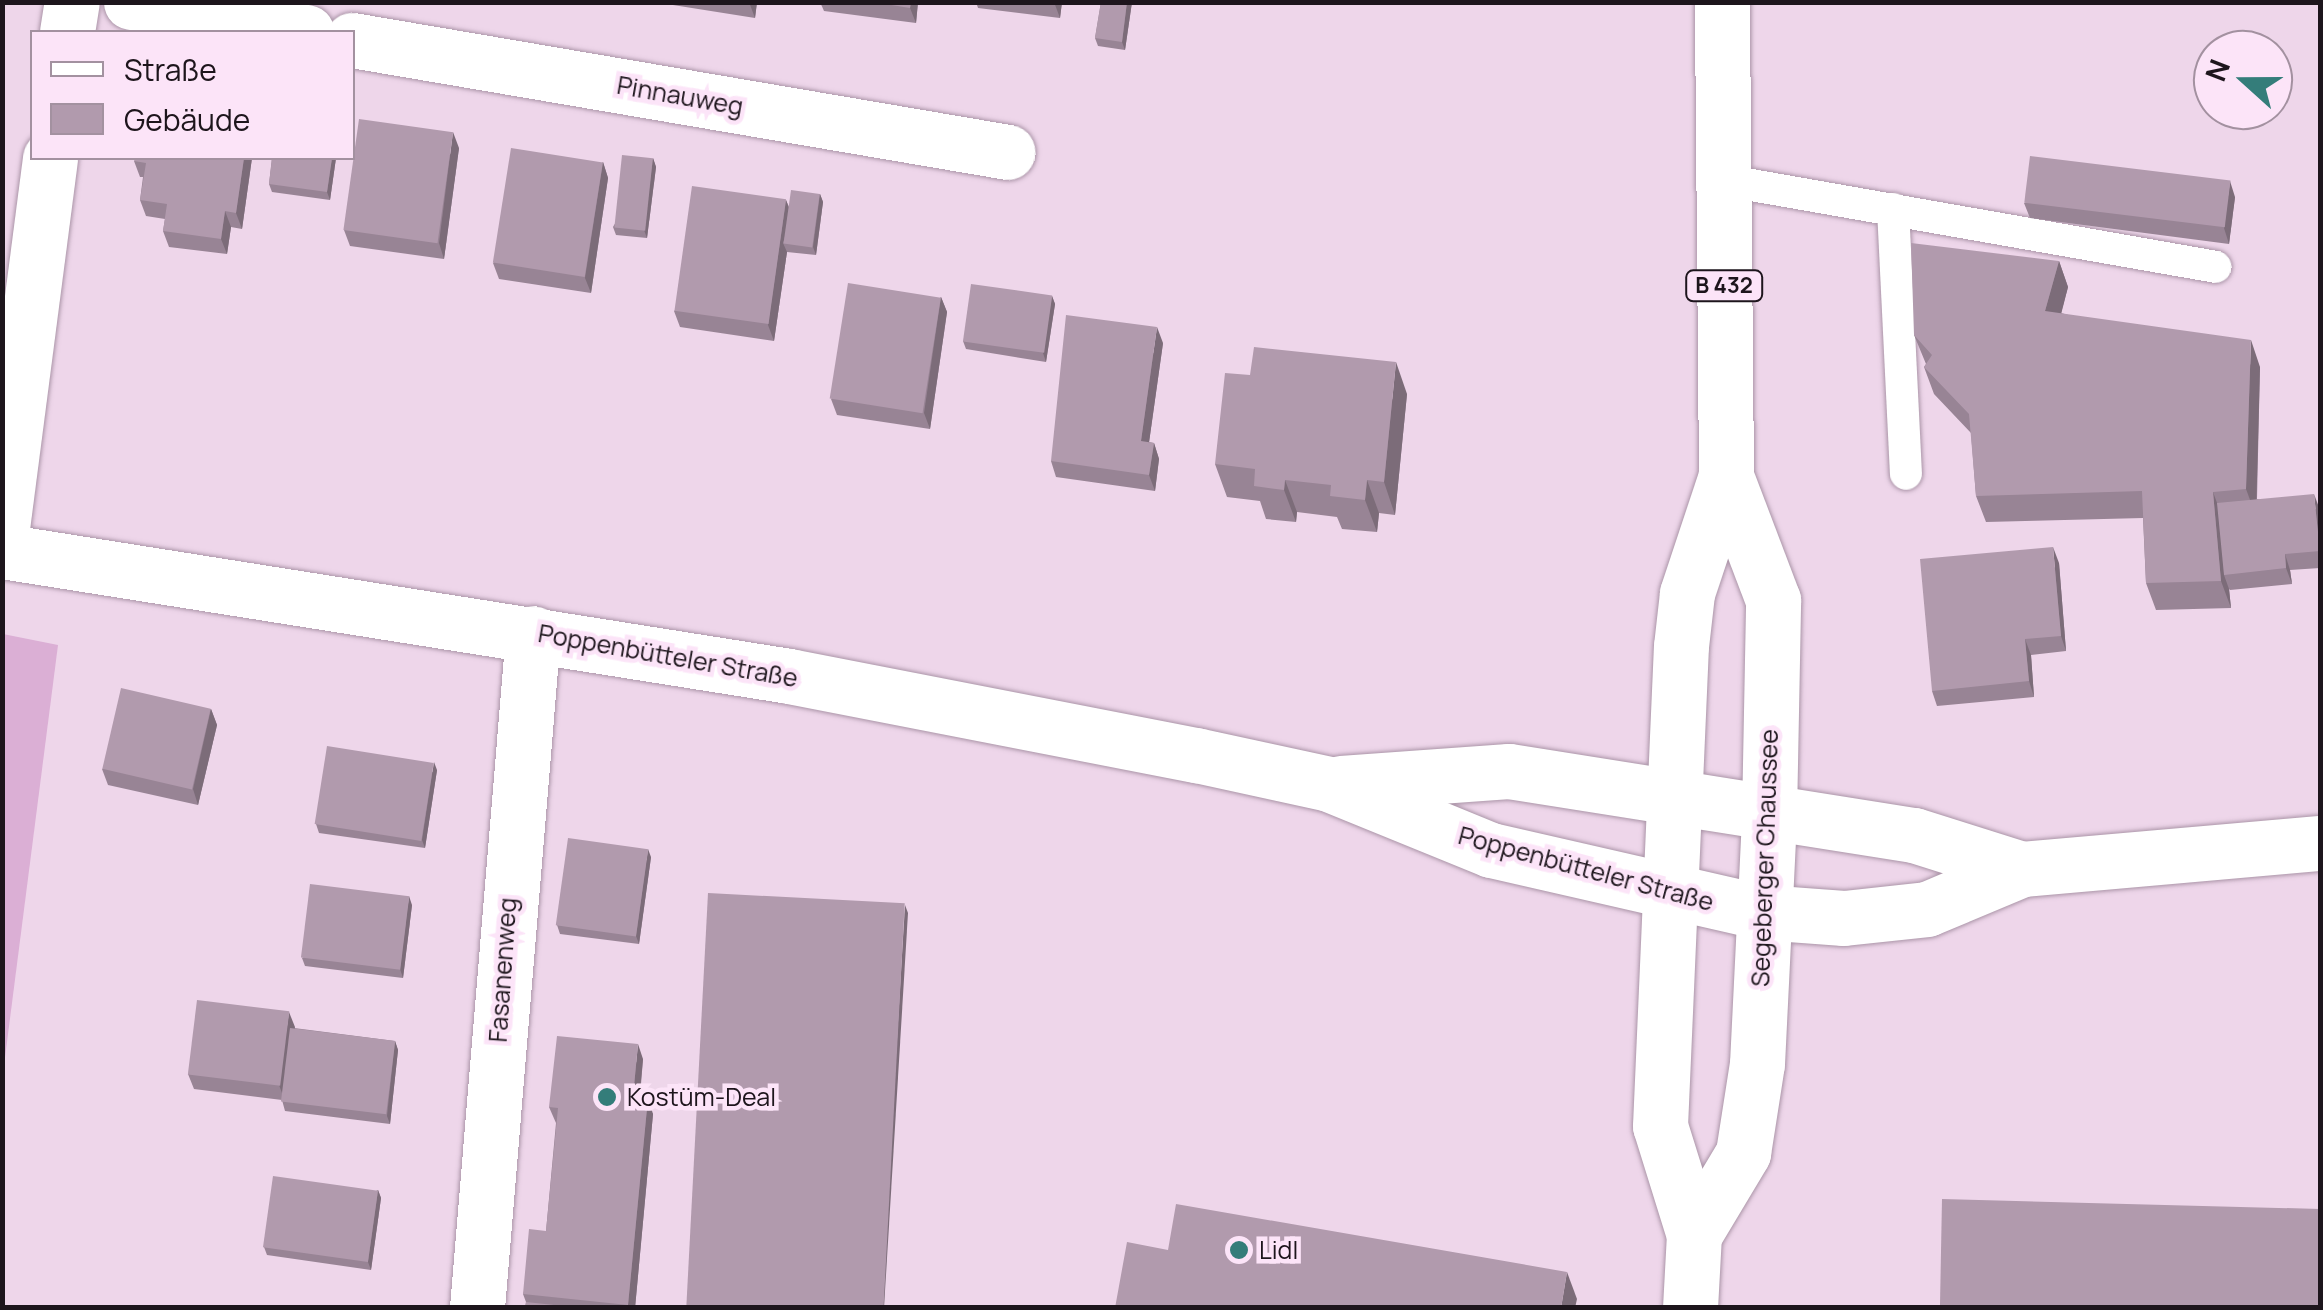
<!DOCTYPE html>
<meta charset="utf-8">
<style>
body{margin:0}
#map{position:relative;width:2323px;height:1310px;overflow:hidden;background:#eed6ea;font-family:Manrope,sans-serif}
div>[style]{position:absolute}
.green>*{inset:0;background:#dbafd5}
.roads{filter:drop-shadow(0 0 2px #ab95a8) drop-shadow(0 0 2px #ab95a8)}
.lane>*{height:32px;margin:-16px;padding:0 16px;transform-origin:16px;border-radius:16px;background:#fff}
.street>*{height:55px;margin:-27.5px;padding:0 27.5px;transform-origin:27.5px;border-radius:27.5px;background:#fff}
.secondary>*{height:55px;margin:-27.5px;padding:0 27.5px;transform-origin:27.5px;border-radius:27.5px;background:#fff}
.primary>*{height:55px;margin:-27.5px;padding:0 27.5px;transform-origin:27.5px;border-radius:27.5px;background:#fff}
.wall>*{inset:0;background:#988495}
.shaded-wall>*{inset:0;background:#7c6c79}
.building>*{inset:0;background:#b19aad;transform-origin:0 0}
.dots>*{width:28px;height:28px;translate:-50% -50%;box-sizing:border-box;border:5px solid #fce4f8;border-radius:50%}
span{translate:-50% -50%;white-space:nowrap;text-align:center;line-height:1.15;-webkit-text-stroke:9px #fce4f8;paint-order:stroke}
.shield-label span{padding:2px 8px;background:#fce4f8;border:2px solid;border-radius:8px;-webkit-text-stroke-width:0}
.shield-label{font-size:22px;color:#1d151c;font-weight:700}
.street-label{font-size:25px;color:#1d151c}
.poi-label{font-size:25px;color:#1d151c}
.left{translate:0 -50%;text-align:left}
.frame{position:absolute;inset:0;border:5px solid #1d151c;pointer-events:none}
.legend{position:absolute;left:30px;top:30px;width:325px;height:130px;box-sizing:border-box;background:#fce4f8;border:2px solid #a391a0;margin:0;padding:12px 18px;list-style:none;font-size:30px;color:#1d151c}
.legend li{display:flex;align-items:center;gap:20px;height:50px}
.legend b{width:50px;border:2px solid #a391a0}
.north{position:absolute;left:2193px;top:30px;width:100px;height:100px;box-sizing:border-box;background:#fce4f8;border:2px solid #a391a0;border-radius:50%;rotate:291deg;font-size:28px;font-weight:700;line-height:40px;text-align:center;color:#1d151c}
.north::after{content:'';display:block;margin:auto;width:35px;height:45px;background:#347d7a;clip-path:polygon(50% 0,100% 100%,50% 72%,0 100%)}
</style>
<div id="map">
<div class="green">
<div style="clip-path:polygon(3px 634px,58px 645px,3px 1073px,2px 634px)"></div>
</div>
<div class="roads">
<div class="lane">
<div style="left:1723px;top:180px;width:500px;rotate:10deg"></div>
<div style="left:1893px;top:209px;width:265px;rotate:87.2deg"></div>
</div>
<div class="street">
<div style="left:131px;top:2px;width:178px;rotate:9.7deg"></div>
<div style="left:67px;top:32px;width:30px;rotate:-81deg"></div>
<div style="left:352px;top:40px;width:665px;rotate:9.69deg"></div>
<div style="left:2px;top:528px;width:373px;rotate:-82.6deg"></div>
<div style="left:477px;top:1308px;width:677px;rotate:-85.26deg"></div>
</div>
<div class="secondary">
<div style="left:2px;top:551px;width:797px;rotate:9.02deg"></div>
<div style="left:789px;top:676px;width:415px;rotate:11deg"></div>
<div style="left:1196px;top:755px;width:136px;rotate:12.3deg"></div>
<div style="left:1329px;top:784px;width:175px;rotate:22.2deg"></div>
<div style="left:1491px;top:850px;width:278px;rotate:12.9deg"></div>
<div style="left:1762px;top:912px;width:82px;rotate:4.2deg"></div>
<div style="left:1844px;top:918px;width:83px;rotate:-6.2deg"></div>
<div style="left:1927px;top:909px;width:103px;rotate:-22.8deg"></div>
<div style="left:2022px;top:869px;width:299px;rotate:-5deg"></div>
<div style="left:1341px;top:783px;width:168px;rotate:-4.1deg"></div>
<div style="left:1509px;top:771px;width:410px;rotate:9deg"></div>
<div style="left:1914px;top:835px;width:113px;rotate:17.5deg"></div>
</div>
<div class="primary">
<div style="left:1694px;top:1235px;width:96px;rotate:-59.1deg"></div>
<div style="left:1743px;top:1153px;width:90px;rotate:-81.1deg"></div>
<div style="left:1757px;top:1064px;width:248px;rotate:-87.2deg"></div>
<div style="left:1769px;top:816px;width:216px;rotate:-88.9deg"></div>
<div style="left:1773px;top:600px;width:133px;rotate:-110.8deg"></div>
<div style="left:1690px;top:1308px;width:73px;rotate:-86.9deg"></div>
<div style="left:1694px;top:1235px;width:114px;rotate:-107.3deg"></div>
<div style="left:1660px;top:1126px;width:480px;rotate:-87.5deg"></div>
<div style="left:1681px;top:646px;width:53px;rotate:-83.5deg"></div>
<div style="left:1687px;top:593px;width:123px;rotate:-71.6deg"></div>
<div style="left:1726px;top:476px;width:474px;rotate:-90.5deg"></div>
</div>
</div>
<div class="wall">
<div style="clip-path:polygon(654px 2px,757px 2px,755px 18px)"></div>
<div style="clip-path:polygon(820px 2px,918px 2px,916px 23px,824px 11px)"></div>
<div style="clip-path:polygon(976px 2px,1062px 2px,1060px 18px,978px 8px)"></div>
<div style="clip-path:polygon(1101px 2px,1132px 2px,1125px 50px,1098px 46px,1095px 38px)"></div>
<div style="clip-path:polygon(459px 148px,444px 259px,350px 246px,344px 230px)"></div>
<div style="clip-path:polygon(252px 158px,242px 229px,231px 227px,227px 254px,169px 247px,163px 231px,165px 219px,146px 216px,140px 200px,143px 177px,140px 177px,134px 161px)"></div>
<div style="clip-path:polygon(272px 158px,336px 158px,330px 200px,272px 192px,269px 184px)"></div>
<div style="clip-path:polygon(653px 158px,656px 167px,647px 238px,616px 235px,613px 227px)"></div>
<div style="clip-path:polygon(603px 162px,608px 178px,591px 293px,499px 279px,493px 263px)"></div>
<div style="clip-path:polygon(820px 194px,823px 202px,816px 255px,787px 252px,774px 341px,680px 327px,674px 311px,786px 200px,789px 207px)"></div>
<div style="clip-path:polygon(2235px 197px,2229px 244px,2030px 218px,2024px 203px)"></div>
<div style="clip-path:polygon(2059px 261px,2068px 287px,2061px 313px,2260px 367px,2257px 499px,2320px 510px,2320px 568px,2290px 570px,2292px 584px,2230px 590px,2229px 589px,2231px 608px,2156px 610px,2146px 583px,2143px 518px,1986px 522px,1976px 496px,1971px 433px,1934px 394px,1924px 367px,1926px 364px,1914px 335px)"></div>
<div style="clip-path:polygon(1052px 296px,1055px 304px,1046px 362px,966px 349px,963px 341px)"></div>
<div style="clip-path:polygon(941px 297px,947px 312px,930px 429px,837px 415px,831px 399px)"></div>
<div style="clip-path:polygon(1163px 343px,1149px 442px,1154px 443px,1159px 459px,1155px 491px,1056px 477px,1051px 461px)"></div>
<div style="clip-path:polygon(1407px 394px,1395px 515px,1379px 513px,1377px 532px,1342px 529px,1337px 517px,1297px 512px,1296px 522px,1266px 519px,1260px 501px,1227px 497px,1215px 464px)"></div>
<div style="clip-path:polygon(2059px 563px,2066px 651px,2031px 655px,2034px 697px,1937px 706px,1932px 691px)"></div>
<div style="clip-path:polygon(211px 709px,217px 725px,198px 805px,108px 785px,102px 769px)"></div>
<div style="clip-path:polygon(437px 770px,425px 848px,319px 833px,316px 824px)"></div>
<div style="clip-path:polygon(651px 857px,639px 944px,560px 934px,557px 925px)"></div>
<div style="clip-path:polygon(412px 905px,403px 978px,305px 966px,302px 958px)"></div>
<div style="clip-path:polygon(294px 1028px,395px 1041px,398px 1050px,390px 1124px,285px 1111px,282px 1100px,194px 1089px,188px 1074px)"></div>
<div style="clip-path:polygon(643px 1059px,640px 1097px,653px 1114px,635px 1308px,525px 1308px,526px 1302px,523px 1294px,546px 1231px,556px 1123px,549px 1107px)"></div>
<div style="clip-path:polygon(378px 1190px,381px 1198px,371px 1270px,267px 1255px,264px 1247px)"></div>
<div style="clip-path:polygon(1940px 1305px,2320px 1308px,1940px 1308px)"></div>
</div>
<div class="shaded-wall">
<div style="clip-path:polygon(749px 2px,757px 2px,755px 18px)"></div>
<div style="clip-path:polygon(911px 2px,918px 2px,916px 23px,910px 8px)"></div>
<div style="clip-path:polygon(1054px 2px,1062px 2px,1060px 18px)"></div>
<div style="clip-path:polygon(1127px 2px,1132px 2px,1125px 50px,1122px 42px)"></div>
<div style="clip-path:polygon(453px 132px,459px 148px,444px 259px,439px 243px)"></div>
<div style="clip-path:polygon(244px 158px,252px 158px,242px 229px,236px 213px)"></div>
<div style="clip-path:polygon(332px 158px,336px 158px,330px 200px,327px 192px)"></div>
<div style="clip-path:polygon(653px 158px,656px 167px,647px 238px,644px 230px)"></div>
<div style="clip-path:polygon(603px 162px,608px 178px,591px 293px,585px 278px)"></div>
<div style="clip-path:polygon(2230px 181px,2235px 197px,2229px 244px,2224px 228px)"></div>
<div style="clip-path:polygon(820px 194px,823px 202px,816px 255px,813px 247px)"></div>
<div style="clip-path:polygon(786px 200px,792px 216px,783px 243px,787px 252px,774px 341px,768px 325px)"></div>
<div style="clip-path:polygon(225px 211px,231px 227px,227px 254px,221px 239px)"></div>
<div style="clip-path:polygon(2059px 261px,2068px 287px,2055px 338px,2045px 311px)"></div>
<div style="clip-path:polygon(1052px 296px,1055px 304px,1046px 362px,1043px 353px)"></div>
<div style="clip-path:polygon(941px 297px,947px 312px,930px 429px,924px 413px)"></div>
<div style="clip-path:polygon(1157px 327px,1163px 343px,1147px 457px,1141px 441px)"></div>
<div style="clip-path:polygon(2251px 340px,2260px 367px,2256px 516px,2246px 489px)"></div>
<div style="clip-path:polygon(1396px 362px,1407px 394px,1395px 515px,1384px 482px)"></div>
<div style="clip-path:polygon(1154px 443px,1159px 459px,1155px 491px,1149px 475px)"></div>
<div style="clip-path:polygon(1285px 480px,1297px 512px,1296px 522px,1284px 490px)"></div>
<div style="clip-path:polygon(1367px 480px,1379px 513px,1377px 532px,1365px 500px)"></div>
<div style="clip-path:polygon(2213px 492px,2223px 519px,2224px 575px,2229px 589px,2231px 608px,2221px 581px)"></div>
<div style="clip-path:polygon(2314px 494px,2320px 510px,2320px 553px)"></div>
<div style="clip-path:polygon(2053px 547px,2059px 563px,2066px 651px,2061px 636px)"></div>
<div style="clip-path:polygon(2285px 554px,2290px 570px,2292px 584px,2286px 568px)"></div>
<div style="clip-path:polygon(2025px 639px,2031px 655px,2034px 697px,2029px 681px)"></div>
<div style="clip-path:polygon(211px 709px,217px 725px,198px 805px,193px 789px)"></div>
<div style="clip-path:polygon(434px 762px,437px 770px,425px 848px,422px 840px)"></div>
<div style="clip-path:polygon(648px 849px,651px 857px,639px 944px,636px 936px)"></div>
<div style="clip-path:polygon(409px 896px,412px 905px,403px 978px,400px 969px)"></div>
<div style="clip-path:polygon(905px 905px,908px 913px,884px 1308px,881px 1308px)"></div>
<div style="clip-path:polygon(289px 1012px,295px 1027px,285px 1101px,279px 1085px)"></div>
<div style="clip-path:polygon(395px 1041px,398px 1050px,390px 1124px,387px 1116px)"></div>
<div style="clip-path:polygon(638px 1044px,643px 1059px,638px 1112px,633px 1097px)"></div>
<div style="clip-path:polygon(648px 1098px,653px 1114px,635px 1308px,629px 1308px,628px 1305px)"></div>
<div style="clip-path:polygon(378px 1190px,381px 1198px,371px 1270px,368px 1262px)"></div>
<div style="clip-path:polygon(1567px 1272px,1577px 1299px,1575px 1308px,1561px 1308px)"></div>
</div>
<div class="building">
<div style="clip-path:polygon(873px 2px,911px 2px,910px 8px)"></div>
<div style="clip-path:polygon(1101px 2px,1127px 2px,1122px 42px,1095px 38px)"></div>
<div style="left:359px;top:119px;width:95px;height:112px;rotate:8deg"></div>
<div style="left:511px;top:148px;width:93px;height:116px;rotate:9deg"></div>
<div style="left:622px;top:155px;width:31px;height:73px;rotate:6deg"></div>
<div style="left:2030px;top:156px;width:202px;height:47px;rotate:7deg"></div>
<div style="clip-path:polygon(135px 158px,244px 158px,236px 213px,225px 211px,221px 239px,163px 231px,167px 204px,140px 200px,146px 163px,134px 161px)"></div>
<div style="clip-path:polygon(272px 158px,332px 158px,327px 192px,269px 184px)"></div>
<div style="left:692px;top:186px;width:95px;height:126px;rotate:8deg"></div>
<div style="left:791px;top:190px;width:29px;height:54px;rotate:8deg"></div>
<div style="clip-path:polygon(1911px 243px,2059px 261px,2045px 311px,2251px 340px,2246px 489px,2213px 492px,2221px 581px,2146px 583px,2142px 491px,1976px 496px,1969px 414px,1924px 367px,1932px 355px,1914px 335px)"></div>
<div style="left:848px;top:283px;width:94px;height:117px;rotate:9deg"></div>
<div style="left:971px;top:284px;width:82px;height:58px;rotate:8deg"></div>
<div style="clip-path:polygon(1066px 315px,1157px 327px,1141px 441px,1154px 443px,1149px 475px,1051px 461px)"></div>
<div style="clip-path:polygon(1254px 347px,1396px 362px,1384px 482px,1367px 480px,1365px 500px,1330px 496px,1331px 485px,1285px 480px,1284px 490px,1254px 486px,1255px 469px,1215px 464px,1225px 373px,1250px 375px)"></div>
<div style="clip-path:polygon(2314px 494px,2320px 551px,2285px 554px,2286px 568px,2224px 575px,2217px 503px)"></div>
<div style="clip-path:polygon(2053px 547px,2061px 636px,2025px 639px,2029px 681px,1932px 691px,1920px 559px)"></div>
<div style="left:121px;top:688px;width:92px;height:83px;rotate:13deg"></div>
<div style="left:327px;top:746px;width:108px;height:79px;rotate:9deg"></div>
<div style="left:568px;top:838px;width:81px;height:88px;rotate:8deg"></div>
<div style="left:310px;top:884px;width:100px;height:74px;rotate:7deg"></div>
<div style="left:708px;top:893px;width:197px;height:416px;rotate:3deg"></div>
<div style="left:197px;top:1000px;width:93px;height:75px;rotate:7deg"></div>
<div style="left:290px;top:1028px;width:106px;height:74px;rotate:7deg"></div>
<div style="clip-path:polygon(557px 1036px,638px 1044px,633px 1097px,648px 1098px,628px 1305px,523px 1294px,529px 1229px,546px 1231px,558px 1108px,549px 1107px)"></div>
<div style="left:273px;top:1176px;width:106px;height:72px;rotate:8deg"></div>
<div style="clip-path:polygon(1942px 1199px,2320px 1209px,2320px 1308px,2027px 1308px,1940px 1305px)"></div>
<div style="clip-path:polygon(1176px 1204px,1567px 1272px,1561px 1308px,1115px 1308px,1127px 1242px,1168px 1250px)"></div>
<div style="clip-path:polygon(526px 1302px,582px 1308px,525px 1308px)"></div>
</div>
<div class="dots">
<div style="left:607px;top:1097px;background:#347d7a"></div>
<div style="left:1239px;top:1250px;background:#347d7a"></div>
</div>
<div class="shield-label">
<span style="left:1724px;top:286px">B 432</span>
</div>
<div class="street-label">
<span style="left:680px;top:96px;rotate:10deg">Pinnauweg</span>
<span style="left:668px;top:656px;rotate:10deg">Poppenbütteler Straße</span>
<span style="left:1765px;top:858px;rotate:-88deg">Segeberger Chaussee</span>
<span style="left:1586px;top:869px;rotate:15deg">Poppenbütteler Straße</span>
<span style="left:503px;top:970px;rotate:-86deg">Fasanenweg</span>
</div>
<div class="poi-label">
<span class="left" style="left:627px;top:1097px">Kostüm-Deal</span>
<span class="left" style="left:1259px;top:1250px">Lidl</span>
</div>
<div class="frame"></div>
<ul class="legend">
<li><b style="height:12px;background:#fff"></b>Straße</li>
<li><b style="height:28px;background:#b19aad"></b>Gebäude</li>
</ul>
<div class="north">N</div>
</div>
